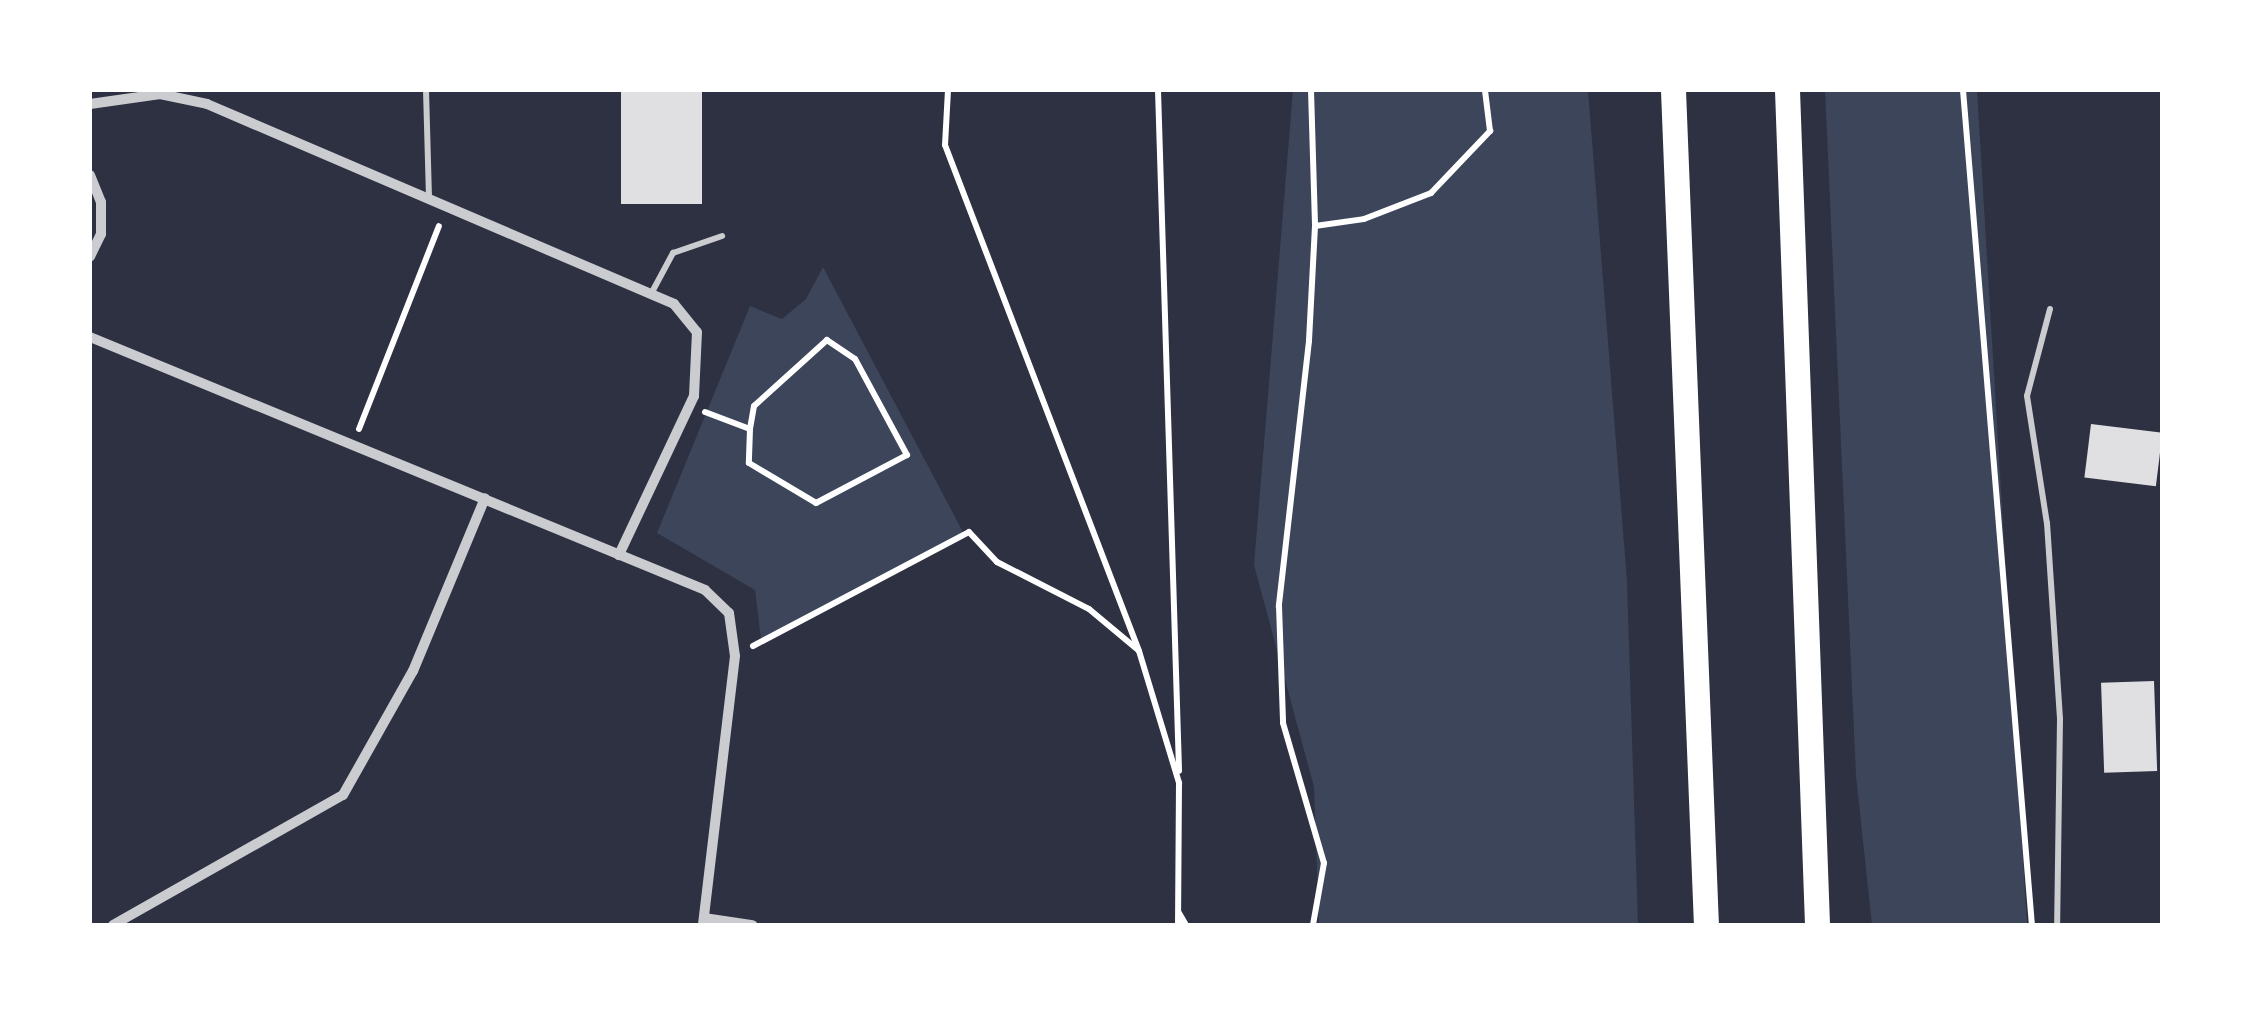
<!DOCTYPE html>
<style>
body{margin:0}
#map{position:relative;width:2252px;height:1015px;overflow:hidden;background:#2d3142;font-family:Overpass,sans-serif}
div>[style]{position:absolute}
.green>*{inset:0;background:#3c4559}
.building>*{inset:0;background:#e0e0e3;transform-origin:0 0}
.path>*{height:6px;margin:-3px;padding:0 3px;transform-origin:3px;border-radius:3px;background:#fff}
.service>*{height:6px;margin:-3px;padding:0 3px;transform-origin:3px;border-radius:3px;background:#caccd0}
.minor>*{height:10px;margin:-5px;padding:0 5px;transform-origin:5px;border-radius:5px;background:#caccd0}
.motorway>*{height:25px;margin:-12.5px;padding:0 12.5px;transform-origin:12.5px;border-radius:12.5px;background:#fff}
span{translate:-50% -50%;white-space:nowrap;text-align:center;line-height:1.15;-webkit-text-stroke:8px #fff;paint-order:stroke}
.frame{position:absolute;inset:0;border:92px solid #fff;pointer-events:none}
</style>
<div id="map">
<div class="green">
<div style="clip-path:polygon(1293px 90px,1588px 90px,1627px 581px,1638px 925px,1319px 925px,1314px 787px,1254px 565px)"></div>
<div style="clip-path:polygon(1825px 90px,1977px 90px,2027px 925px,1872px 925px,1856px 776px)"></div>
<div style="clip-path:polygon(823px 267px,964px 534px,761px 639px,755px 590px,657px 533px,750px 306px,782px 319px,806px 299px)"></div>
</div>
<div class="building">
<div style="left:621px;top:90px;width:81px;height:114px"></div>
<div style="left:2091px;top:424px;width:72px;height:54px;rotate:7deg"></div>
<div style="left:2154px;top:681px;width:90px;height:53px;rotate:88deg"></div>
</div>
<div class="path">
<div style="left:948px;top:90px;width:55px;rotate:93.1deg"></div>
<div style="left:945px;top:145px;width:542px;rotate:69.02deg"></div>
<div style="left:1139px;top:651px;width:138px;rotate:73.1deg"></div>
<div style="left:1179px;top:783px;width:142px;rotate:90.4deg"></div>
<div style="left:1158px;top:90px;width:681px;rotate:88.23deg"></div>
<div style="left:1311px;top:90px;width:136px;rotate:88.3deg"></div>
<div style="left:1315px;top:226px;width:115px;rotate:93deg"></div>
<div style="left:1309px;top:341px;width:267px;rotate:96.5deg"></div>
<div style="left:1279px;top:606px;width:117px;rotate:88deg"></div>
<div style="left:1283px;top:723px;width:146px;rotate:73.7deg"></div>
<div style="left:1324px;top:863px;width:63px;rotate:100.1deg"></div>
<div style="left:1963px;top:90px;width:838px;rotate:85.28deg"></div>
<div style="left:1315px;top:226px;width:49px;rotate:-8.1deg"></div>
<div style="left:1364px;top:219px;width:72px;rotate:-21.2deg"></div>
<div style="left:1431px;top:193px;width:86px;rotate:-46.4deg"></div>
<div style="left:1490px;top:131px;width:41px;rotate:-97deg"></div>
<div style="left:705px;top:412px;width:48px;rotate:20.7deg"></div>
<div style="left:750px;top:429px;width:34px;rotate:92deg"></div>
<div style="left:749px;top:463px;width:78px;rotate:30.8deg"></div>
<div style="left:816px;top:503px;width:103px;rotate:-27.8deg"></div>
<div style="left:907px;top:455px;width:109px;rotate:-118.4deg"></div>
<div style="left:855px;top:359px;width:34px;rotate:-146deg"></div>
<div style="left:827px;top:340px;width:98px;rotate:137.9deg"></div>
<div style="left:754px;top:406px;width:23px;rotate:100deg"></div>
<div style="left:359px;top:429px;width:218px;rotate:-68.5deg"></div>
<div style="left:753px;top:646px;width:244px;rotate:-27.8deg"></div>
<div style="left:969px;top:532px;width:41px;rotate:47deg"></div>
<div style="left:997px;top:562px;width:103px;rotate:27.1deg"></div>
<div style="left:1089px;top:609px;width:64px;rotate:39.9deg"></div>
<div style="left:1179px;top:913px;width:14px;rotate:60deg"></div>
</div>
<div class="service">
<div style="left:426px;top:90px;width:109px;rotate:88.4deg"></div>
<div style="left:651px;top:294px;width:47px;rotate:-61.8deg"></div>
<div style="left:673px;top:253px;width:52px;rotate:-19.1deg"></div>
<div style="left:2050px;top:309px;width:90px;rotate:104.8deg"></div>
<div style="left:2027px;top:396px;width:129px;rotate:81.1deg"></div>
<div style="left:2047px;top:523px;width:196px;rotate:86.2deg"></div>
<div style="left:2060px;top:719px;width:206px;rotate:90.8deg"></div>
</div>
<div class="minor">
<div style="left:90px;top:104px;width:71px;rotate:-8.1deg"></div>
<div style="left:160px;top:94px;width:48px;rotate:12deg"></div>
<div style="left:207px;top:104px;width:508px;rotate:23.18deg"></div>
<div style="left:674px;top:304px;width:36px;rotate:51deg"></div>
<div style="left:697px;top:332px;width:64px;rotate:92.7deg"></div>
<div style="left:694px;top:396px;width:176px;rotate:115.3deg"></div>
<div style="left:90px;top:175px;width:29px;rotate:68deg"></div>
<div style="left:101px;top:202px;width:32px;rotate:90deg"></div>
<div style="left:101px;top:234px;width:25px;rotate:116deg"></div>
<div style="left:90px;top:337px;width:665px;rotate:22.36deg"></div>
<div style="left:705px;top:590px;width:33px;rotate:44deg"></div>
<div style="left:729px;top:613px;width:43px;rotate:82.1deg"></div>
<div style="left:735px;top:656px;width:271px;rotate:96.8deg"></div>
<div style="left:704px;top:918px;width:49px;rotate:8.3deg"></div>
<div style="left:113px;top:925px;width:264px;rotate:-29.5deg"></div>
<div style="left:343px;top:795px;width:142px;rotate:-60.6deg"></div>
<div style="left:413px;top:671px;width:187px;rotate:-67.4deg"></div>
</div>
<div class="motorway">
<div style="left:1673px;top:90px;width:836px;rotate:87.74deg"></div>
<div style="left:1787px;top:90px;width:836px;rotate:87.94deg"></div>
</div>
<div class="frame"></div>
</div>
